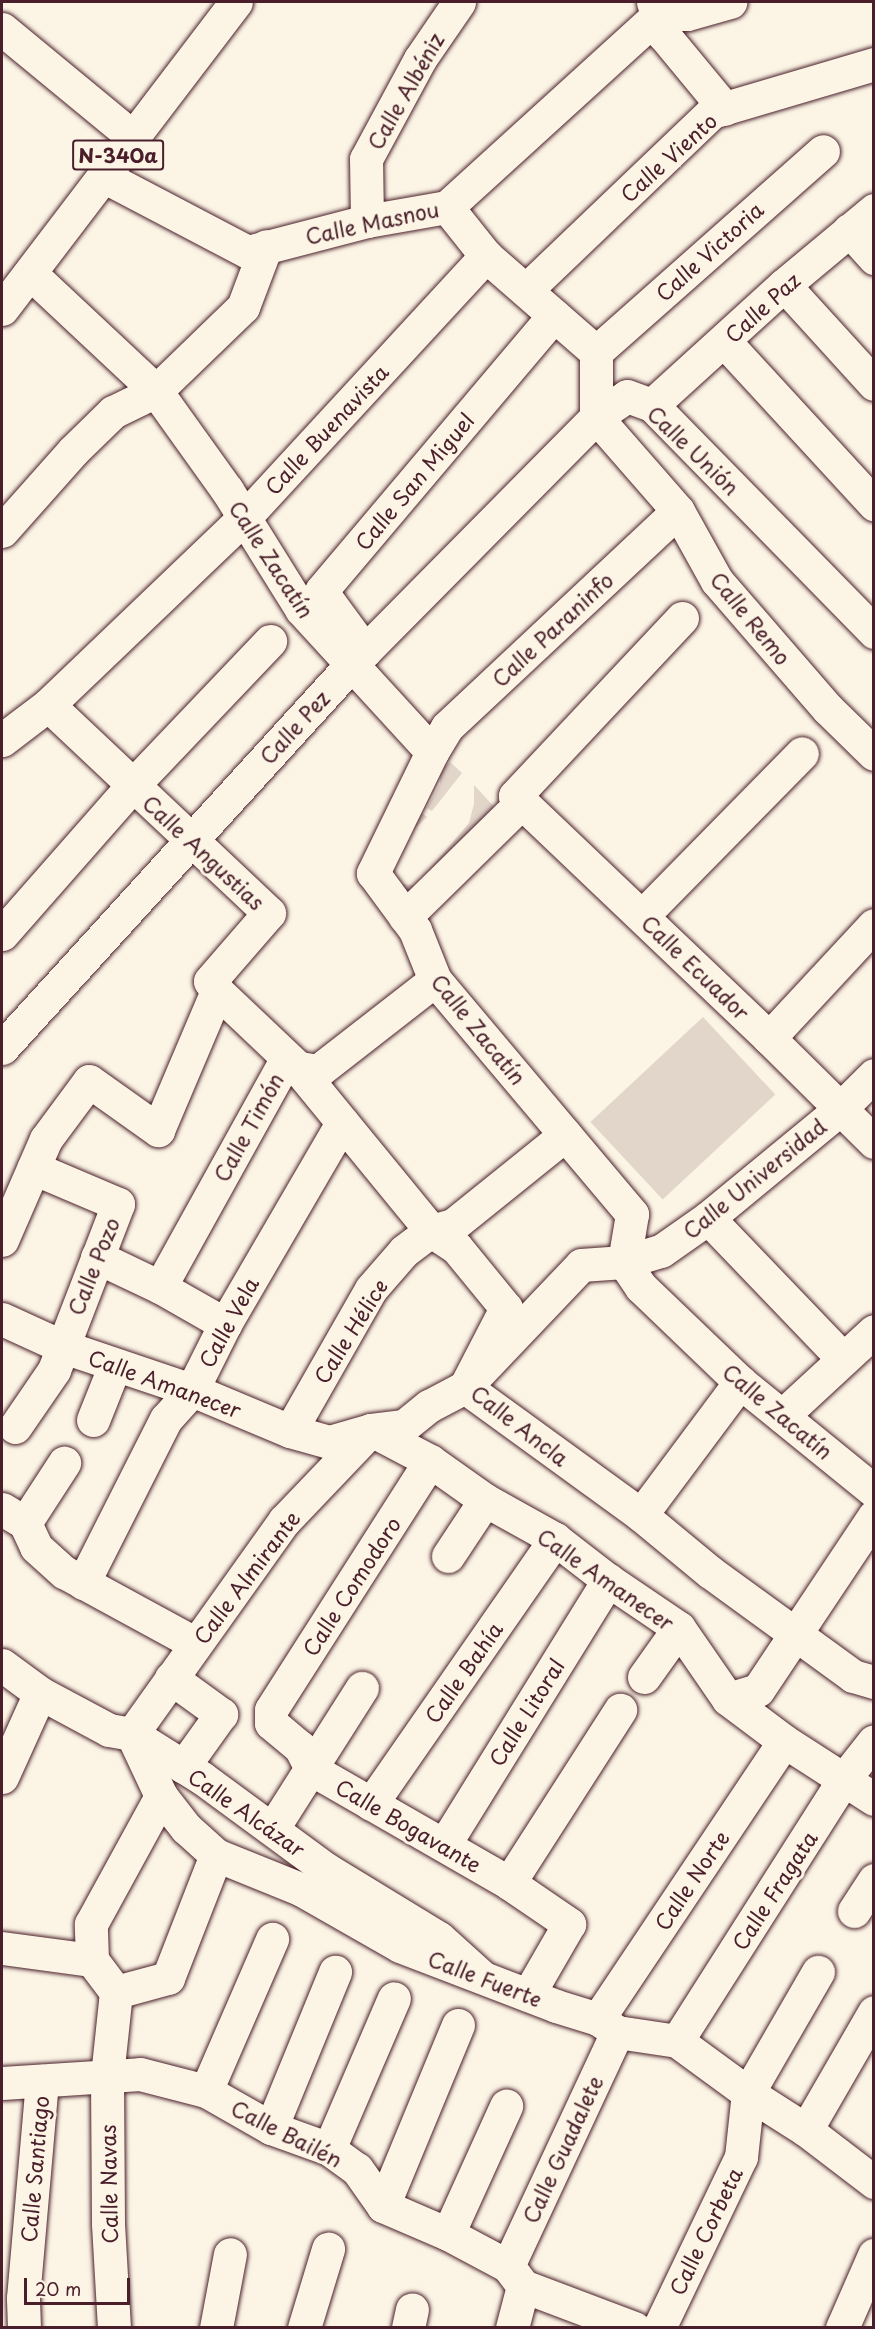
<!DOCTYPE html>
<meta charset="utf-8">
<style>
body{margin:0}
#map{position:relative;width:875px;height:2329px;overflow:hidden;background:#fcf5e5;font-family:"Playpen Sans",sans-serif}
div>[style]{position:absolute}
.green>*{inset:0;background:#e2d5ca;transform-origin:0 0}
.roads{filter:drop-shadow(0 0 2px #4a1f2b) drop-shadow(0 0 2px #4a1f2b)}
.street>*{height:33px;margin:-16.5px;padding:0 16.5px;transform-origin:16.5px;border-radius:16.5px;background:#fcf5e5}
.secondary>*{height:33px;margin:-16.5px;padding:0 16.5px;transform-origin:16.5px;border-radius:16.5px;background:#fcf5e5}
.highway>*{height:33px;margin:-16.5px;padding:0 16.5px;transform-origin:16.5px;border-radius:16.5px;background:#fcf5e5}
span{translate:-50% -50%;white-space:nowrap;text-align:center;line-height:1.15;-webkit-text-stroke:6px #fcf5e5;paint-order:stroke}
.shield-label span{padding:2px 4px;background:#fcf5e5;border:2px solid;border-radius:4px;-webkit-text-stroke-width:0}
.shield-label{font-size:20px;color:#4a1f2b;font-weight:700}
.street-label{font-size:21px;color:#4a1f2b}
.frame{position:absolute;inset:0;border:3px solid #4a1f2b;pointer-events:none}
.scale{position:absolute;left:24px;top:2278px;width:106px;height:27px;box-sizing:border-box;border:3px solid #4a1f2b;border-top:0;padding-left:8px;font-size:18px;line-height:21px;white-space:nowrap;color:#4a1f2b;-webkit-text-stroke:4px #fcf5e5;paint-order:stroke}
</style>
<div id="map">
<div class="green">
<div style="clip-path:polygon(450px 762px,462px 773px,432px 811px,427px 808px,440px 784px,440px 771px)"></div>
<div style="clip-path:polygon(474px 785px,499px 812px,416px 897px,411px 898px,390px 887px,383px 869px,395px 841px,412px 821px,422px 813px,427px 817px,407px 836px,389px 869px,398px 884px,416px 885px,469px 823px,474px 804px)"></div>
<div style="left:703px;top:1017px;width:106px;height:154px;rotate:47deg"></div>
</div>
<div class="roads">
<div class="street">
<div style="left:653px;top:2px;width:34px;rotate:73deg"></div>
<div style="left:663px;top:34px;width:97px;rotate:50.4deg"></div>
<div style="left:103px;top:176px;width:164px;rotate:27.7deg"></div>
<div style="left:248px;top:252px;width:123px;rotate:-14.6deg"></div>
<div style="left:367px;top:221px;width:81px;rotate:-9.9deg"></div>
<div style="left:447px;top:207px;width:287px;rotate:-42.3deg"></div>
<div style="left:659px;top:14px;width:28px"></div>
<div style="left:687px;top:14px;width:45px;rotate:-15.6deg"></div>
<div style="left:447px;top:207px;width:63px;rotate:51.5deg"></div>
<div style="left:486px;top:256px;width:146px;rotate:41.1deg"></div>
<div style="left:596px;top:352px;width:65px;rotate:90deg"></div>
<div style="left:596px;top:417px;width:37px;rotate:-34deg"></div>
<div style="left:627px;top:396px;width:27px;rotate:20deg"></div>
<div style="left:652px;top:405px;width:318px;rotate:45.6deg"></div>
<div style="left:367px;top:221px;width:62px;rotate:-90.9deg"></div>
<div style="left:366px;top:159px;width:114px;rotate:-61.6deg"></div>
<div style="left:420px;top:59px;width:69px;rotate:-55.6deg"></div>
<div style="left:849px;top:230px;width:38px;rotate:48deg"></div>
<div style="left:784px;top:285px;width:134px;rotate:47.7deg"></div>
<div style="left:526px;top:290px;width:257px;rotate:-43.7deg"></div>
<div style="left:712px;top:112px;width:169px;rotate:-16.5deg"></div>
<div style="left:724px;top:341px;width:222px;rotate:47.4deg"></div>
<div style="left:596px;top:352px;width:303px;rotate:-41.5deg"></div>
<div style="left:652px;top:405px;width:178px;rotate:-42.3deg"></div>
<div style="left:784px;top:285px;width:117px;rotate:-39.8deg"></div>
<div style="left:2px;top:531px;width:107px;rotate:-48.4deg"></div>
<div style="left:73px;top:451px;width:56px;rotate:-44.3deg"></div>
<div style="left:113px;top:412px;width:48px;rotate:-26deg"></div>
<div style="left:156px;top:391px;width:121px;rotate:-44deg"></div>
<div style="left:243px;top:307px;width:65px;rotate:-69.3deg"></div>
<div style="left:682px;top:618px;width:244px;rotate:133.2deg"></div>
<div style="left:515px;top:796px;width:351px;rotate:43.6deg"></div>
<div style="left:769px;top:1038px;width:148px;rotate:44.7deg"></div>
<div style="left:365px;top:651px;width:74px;rotate:-126.3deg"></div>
<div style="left:321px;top:591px;width:361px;rotate:-49.8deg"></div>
<div style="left:2px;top:740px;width:58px;rotate:-37.3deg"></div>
<div style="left:48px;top:705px;width:271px;rotate:-43.7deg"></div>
<div style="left:244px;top:518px;width:357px;rotate:-47.3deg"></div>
<div style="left:432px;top:752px;width:29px;rotate:-59deg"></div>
<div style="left:447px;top:727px;width:316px;rotate:-43.1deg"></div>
<div style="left:642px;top:916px;width:228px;rotate:-45.5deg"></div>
<div style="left:405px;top:917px;width:163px;rotate:-44.5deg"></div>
<div style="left:2px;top:934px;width:198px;rotate:-48.7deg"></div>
<div style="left:133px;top:785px;width:199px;rotate:-46.4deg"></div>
<div style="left:217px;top:991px;width:110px;rotate:43.5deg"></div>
<div style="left:297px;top:1067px;width:212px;rotate:50.7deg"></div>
<div style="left:431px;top:1231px;width:30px;rotate:33deg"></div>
<div style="left:456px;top:1247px;width:79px;rotate:50.7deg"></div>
<div style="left:506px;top:1308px;width:89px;rotate:117.4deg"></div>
<div style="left:465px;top:1387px;width:218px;rotate:36deg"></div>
<div style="left:641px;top:1515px;width:89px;rotate:39.6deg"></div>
<div style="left:710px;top:1572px;width:177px;rotate:36deg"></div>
<div style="left:853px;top:1676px;width:22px;rotate:16deg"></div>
<div style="left:769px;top:1038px;width:154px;rotate:-47.1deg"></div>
<div style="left:2px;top:1048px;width:518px;rotate:-47.66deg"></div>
<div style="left:351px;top:665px;width:349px;rotate:-45.3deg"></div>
<div style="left:596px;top:417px;width:125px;rotate:48.9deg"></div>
<div style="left:678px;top:511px;width:80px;rotate:60.9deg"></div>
<div style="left:717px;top:581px;width:169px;rotate:49.1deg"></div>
<div style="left:828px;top:709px;width:64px;rotate:44.4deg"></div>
<div style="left:708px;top:1218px;width:195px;rotate:46.2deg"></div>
<div style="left:2px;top:1240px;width:110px;rotate:-66.5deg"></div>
<div style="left:46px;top:1139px;width:72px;rotate:-53.4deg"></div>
<div style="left:89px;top:1081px;width:85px;rotate:35.4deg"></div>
<div style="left:158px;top:1130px;width:151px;rotate:-67deg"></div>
<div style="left:217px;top:991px;width:12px;rotate:-125deg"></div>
<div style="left:210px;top:981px;width:90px;rotate:-49.1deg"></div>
<div style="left:269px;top:913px;width:303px;rotate:-136.7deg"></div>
<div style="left:97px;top:1257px;width:70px;rotate:25.5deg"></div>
<div style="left:160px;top:1287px;width:75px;rotate:29.6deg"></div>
<div style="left:624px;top:1262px;width:39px;rotate:-17deg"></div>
<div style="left:661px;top:1251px;width:57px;rotate:-35.1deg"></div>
<div style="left:708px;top:1218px;width:170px;rotate:-39.5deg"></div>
<div style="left:839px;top:1110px;width:49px;rotate:-45deg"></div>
<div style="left:160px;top:1287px;width:254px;rotate:-61deg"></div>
<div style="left:283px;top:1065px;width:36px;rotate:10deg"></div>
<div style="left:318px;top:1071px;width:148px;rotate:-37.9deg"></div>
<div style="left:2px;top:1319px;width:65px;rotate:24.6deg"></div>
<div style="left:61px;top:1346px;width:138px;rotate:18.6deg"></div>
<div style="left:192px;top:1390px;width:106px;rotate:22.7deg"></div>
<div style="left:290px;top:1431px;width:41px;rotate:15.8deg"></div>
<div style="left:329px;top:1442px;width:44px;rotate:-15.9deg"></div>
<div style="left:371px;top:1430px;width:67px;rotate:27.7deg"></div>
<div style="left:430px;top:1461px;width:67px;rotate:35.3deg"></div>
<div style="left:485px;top:1500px;width:80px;rotate:29.1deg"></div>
<div style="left:555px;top:1539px;width:67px;rotate:37.7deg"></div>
<div style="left:608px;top:1580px;width:86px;rotate:34.1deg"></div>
<div style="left:679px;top:1628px;width:86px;rotate:55.4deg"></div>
<div style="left:728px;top:1699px;width:70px;rotate:36.9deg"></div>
<div style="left:784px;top:1741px;width:107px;rotate:32.8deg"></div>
<div style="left:782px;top:1416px;width:125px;rotate:-42.7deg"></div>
<div style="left:93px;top:1420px;width:59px;rotate:-68.2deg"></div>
<div style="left:15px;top:1427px;width:69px;rotate:-55.6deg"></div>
<div style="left:54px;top:1370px;width:178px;rotate:-68.9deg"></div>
<div style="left:118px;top:1204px;width:92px;rotate:-157deg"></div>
<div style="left:290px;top:1431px;width:163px;rotate:-60.3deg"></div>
<div style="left:371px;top:1289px;width:50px;rotate:-49deg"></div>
<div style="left:404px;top:1251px;width:34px;rotate:-37deg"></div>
<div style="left:431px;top:1231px;width:23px;rotate:-15deg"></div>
<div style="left:453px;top:1225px;width:144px;rotate:-38.8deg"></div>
<div style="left:430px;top:1461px;width:295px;rotate:122.6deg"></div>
<div style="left:271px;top:1710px;width:13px;rotate:90deg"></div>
<div style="left:271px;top:1723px;width:38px;rotate:40deg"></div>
<div style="left:300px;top:1747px;width:25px;rotate:63deg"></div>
<div style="left:311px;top:1769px;width:228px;rotate:29.9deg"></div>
<div style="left:509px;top:1883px;width:73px;rotate:34.3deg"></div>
<div style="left:569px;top:1924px;width:82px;rotate:120deg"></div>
<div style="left:2px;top:1509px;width:27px;rotate:31deg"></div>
<div style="left:25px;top:1523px;width:26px;rotate:65deg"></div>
<div style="left:36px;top:1547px;width:38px;rotate:42deg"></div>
<div style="left:64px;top:1572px;width:150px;rotate:28.6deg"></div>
<div style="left:641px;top:1515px;width:166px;rotate:-53.3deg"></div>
<div style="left:25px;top:1523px;width:72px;rotate:-57deg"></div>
<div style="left:448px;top:1556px;width:67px;rotate:-56.5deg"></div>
<div style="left:83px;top:1583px;width:184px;rotate:-63.2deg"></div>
<div style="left:166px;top:1419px;width:39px;rotate:-48deg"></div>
<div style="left:192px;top:1390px;width:74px;rotate:-63.4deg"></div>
<div style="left:225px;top:1324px;width:233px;rotate:-59.8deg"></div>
<div style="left:644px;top:1677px;width:60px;rotate:-54.5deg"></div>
<div style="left:171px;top:1678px;width:62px;rotate:35.8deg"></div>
<div style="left:221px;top:1714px;width:65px;rotate:125.6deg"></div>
<div style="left:728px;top:1699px;width:31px;rotate:-17deg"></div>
<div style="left:758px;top:1690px;width:209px;rotate:-56.3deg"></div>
<div style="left:132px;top:1734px;width:83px;rotate:32.2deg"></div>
<div style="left:202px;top:1778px;width:154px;rotate:36.3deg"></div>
<div style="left:326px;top:1869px;width:132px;rotate:31.4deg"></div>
<div style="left:439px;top:1938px;width:57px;rotate:42.1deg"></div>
<div style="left:2px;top:1777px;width:92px;rotate:-65.7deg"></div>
<div style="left:371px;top:1804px;width:323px;rotate:-55.2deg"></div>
<div style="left:273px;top:1828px;width:166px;rotate:-57.6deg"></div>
<div style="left:444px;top:1845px;width:312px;rotate:-58.2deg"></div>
<div style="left:509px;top:1883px;width:206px;rotate:-57.3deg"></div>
<div style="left:854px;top:1911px;width:37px;rotate:-57deg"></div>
<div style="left:2px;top:1948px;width:91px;rotate:7.6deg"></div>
<div style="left:116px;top:1992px;width:40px;rotate:-127deg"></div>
<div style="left:92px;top:1960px;width:36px;rotate:-92deg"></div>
<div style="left:91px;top:1924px;width:146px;rotate:-61.3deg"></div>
<div style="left:598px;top:2019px;width:334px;rotate:-56.2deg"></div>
<div style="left:677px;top:2041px;width:311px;rotate:-57.5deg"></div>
<div style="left:844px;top:1779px;width:48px;rotate:-51.7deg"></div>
<div style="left:206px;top:2091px;width:166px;rotate:-66.5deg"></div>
<div style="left:271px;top:2128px;width:169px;rotate:-67.7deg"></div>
<div style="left:806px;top:2130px;width:136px;rotate:-60deg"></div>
<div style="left:329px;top:2149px;width:164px;rotate:-66.7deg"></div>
<div style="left:383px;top:2206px;width:196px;rotate:-67.5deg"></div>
<div style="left:448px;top:2234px;width:141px;rotate:-65.6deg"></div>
<div style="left:508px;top:2266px;width:258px;rotate:-65deg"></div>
<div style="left:24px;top:2328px;width:30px;rotate:-92deg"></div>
<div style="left:23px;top:2298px;width:218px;rotate:-85deg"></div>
<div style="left:114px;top:2328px;width:105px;rotate:-93.3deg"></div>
<div style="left:108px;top:2223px;width:147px;rotate:-90.4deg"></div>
<div style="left:107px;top:2076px;width:84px;rotate:-83.9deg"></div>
<div style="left:116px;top:1992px;width:54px;rotate:-15.1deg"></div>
<div style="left:168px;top:1978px;width:132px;rotate:-68.7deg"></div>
<div style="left:216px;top:2328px;width:75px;rotate:-79.3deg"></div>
<div style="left:304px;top:2328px;width:83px;rotate:-73.1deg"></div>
<div style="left:408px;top:2328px;width:19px;rotate:-78deg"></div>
<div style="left:512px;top:2328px;width:43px;rotate:-75.3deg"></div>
<div style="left:659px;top:2328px;width:190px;rotate:-64.4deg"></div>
<div style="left:741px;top:2157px;width:64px;rotate:-83.8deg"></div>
<div style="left:748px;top:2093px;width:140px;rotate:-60deg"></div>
<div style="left:842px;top:2328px;width:80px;rotate:-66.3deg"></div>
</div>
<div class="secondary">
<div style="left:2px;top:29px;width:168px;rotate:39.5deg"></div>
<div style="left:30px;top:273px;width:173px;rotate:43.1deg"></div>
<div style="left:156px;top:391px;width:122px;rotate:54.4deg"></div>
<div style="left:227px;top:490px;width:140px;rotate:58.1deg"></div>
<div style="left:301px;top:609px;width:194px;rotate:47.5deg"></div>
<div style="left:432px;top:752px;width:135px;rotate:116deg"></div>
<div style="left:373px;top:873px;width:71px;rotate:53.6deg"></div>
<div style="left:415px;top:930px;width:54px;rotate:68.2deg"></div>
<div style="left:435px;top:980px;width:306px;rotate:49.9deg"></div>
<div style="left:632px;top:1214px;width:49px;rotate:99.5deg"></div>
<div style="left:624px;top:1262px;width:30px;rotate:56deg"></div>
<div style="left:641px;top:1287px;width:137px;rotate:43.8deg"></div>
<div style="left:740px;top:1382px;width:173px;rotate:39.1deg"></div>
<div style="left:2px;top:1665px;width:47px;rotate:36.4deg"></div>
<div style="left:40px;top:1693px;width:78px;rotate:28.2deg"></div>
<div style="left:109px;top:1730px;width:23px;rotate:10deg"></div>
<div style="left:132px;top:1734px;width:68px;rotate:64.9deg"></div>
<div style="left:161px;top:1796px;width:41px;rotate:52deg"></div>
<div style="left:186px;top:1828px;width:40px;rotate:42deg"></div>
<div style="left:216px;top:1855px;width:91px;rotate:22deg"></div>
<div style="left:300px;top:1889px;width:115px;rotate:29.7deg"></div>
<div style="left:400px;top:1946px;width:167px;rotate:21deg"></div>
<div style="left:556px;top:2006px;width:44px;rotate:17.2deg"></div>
<div style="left:598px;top:2019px;width:23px;rotate:34deg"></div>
<div style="left:617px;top:2032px;width:61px;rotate:8.5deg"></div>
<div style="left:677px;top:2041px;width:88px;rotate:36.2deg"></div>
<div style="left:748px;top:2093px;width:69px;rotate:32.5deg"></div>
<div style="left:806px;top:2130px;width:86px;rotate:37.4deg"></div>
<div style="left:132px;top:1734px;width:262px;rotate:-54.5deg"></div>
<div style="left:284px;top:1521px;width:126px;rotate:-46.3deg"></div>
<div style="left:371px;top:1430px;width:33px;rotate:-7deg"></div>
<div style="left:404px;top:1426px;width:32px;rotate:-39deg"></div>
<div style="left:429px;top:1406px;width:41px;rotate:-27.8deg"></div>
<div style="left:465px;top:1387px;width:168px;rotate:-46.4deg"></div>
<div style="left:581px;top:1265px;width:43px;rotate:-4deg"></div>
<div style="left:2px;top:2083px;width:138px;rotate:-3.7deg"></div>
<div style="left:140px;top:2074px;width:68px;rotate:14.4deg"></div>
<div style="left:206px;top:2091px;width:75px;rotate:29.6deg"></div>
<div style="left:271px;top:2128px;width:62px;rotate:19.9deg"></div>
<div style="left:329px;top:2149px;width:34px;rotate:36deg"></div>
<div style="left:357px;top:2169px;width:45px;rotate:54.9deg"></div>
<div style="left:383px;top:2206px;width:71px;rotate:23.3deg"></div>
<div style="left:448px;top:2234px;width:68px;rotate:28.1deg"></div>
<div style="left:508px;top:2266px;width:25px;rotate:53deg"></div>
<div style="left:523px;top:2286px;width:119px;rotate:20.7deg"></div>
</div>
<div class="highway">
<div style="left:2px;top:309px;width:386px;rotate:-52.7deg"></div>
</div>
</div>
<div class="shield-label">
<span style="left:118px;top:155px">N-340a</span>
</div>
<div class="street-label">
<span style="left:405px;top:91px;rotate:-60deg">Calle Albéniz</span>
<span style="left:668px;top:157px;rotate:-42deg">Calle Viento</span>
<span style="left:372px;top:222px;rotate:-12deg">Calle Masnou</span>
<span style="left:709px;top:251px;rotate:-42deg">Calle Victoria</span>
<span style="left:762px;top:307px;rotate:-42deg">Calle Paz</span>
<span style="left:326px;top:429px;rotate:-47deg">Calle Buenavista</span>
<span style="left:694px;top:450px;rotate:44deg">Calle Unión</span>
<span style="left:414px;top:481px;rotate:-50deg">Calle San Miguel</span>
<span style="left:272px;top:559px;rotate:57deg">Calle Zacatín</span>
<span style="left:751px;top:618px;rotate:51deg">Calle Remo</span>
<span style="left:552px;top:629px;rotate:-43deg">Calle Paraninfo</span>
<span style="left:294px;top:727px;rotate:-47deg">Calle Pez</span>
<span style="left:204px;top:852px;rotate:43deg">Calle Angustias</span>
<span style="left:696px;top:967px;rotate:44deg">Calle Ecuador</span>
<span style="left:479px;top:1029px;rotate:51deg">Calle Zacatín</span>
<span style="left:248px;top:1127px;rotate:-61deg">Calle Timón</span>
<span style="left:754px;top:1178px;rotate:-39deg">Calle Universidad</span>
<span style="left:93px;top:1266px;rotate:-68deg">Calle Pozo</span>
<span style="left:228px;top:1322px;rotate:-61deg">Calle Vela</span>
<span style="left:350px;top:1331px;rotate:-58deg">Calle Hélice</span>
<span style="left:165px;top:1383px;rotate:20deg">Calle Amanecer</span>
<span style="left:778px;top:1411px;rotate:40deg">Calle Zacatín</span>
<span style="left:520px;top:1425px;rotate:38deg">Calle Ancla</span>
<span style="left:246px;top:1577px;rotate:-53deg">Calle Almirante</span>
<span style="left:606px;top:1579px;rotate:35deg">Calle Amanecer</span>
<span style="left:351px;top:1586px;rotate:-57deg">Calle Comodoro</span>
<span style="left:463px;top:1672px;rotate:-55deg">Calle Bahía</span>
<span style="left:526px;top:1712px;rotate:-58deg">Calle Litoral</span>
<span style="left:247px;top:1812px;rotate:35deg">Calle Alcázar</span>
<span style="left:409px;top:1825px;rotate:30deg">Calle Bogavante</span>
<span style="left:691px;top:1880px;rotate:-56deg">Calle Norte</span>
<span style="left:774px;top:1890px;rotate:-57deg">Calle Fragata</span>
<span style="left:485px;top:1978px;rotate:21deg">Calle Fuerte</span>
<span style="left:287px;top:2133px;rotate:27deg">Calle Bailén</span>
<span style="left:562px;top:2149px;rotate:-65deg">Calle Guadalete</span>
<span style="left:34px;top:2169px;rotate:-85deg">Calle Santiago</span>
<span style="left:108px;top:2184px;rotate:-91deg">Calle Navas</span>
<span style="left:705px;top:2231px;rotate:-64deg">Calle Corbeta</span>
</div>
<div class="frame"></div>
<div class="scale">20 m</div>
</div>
